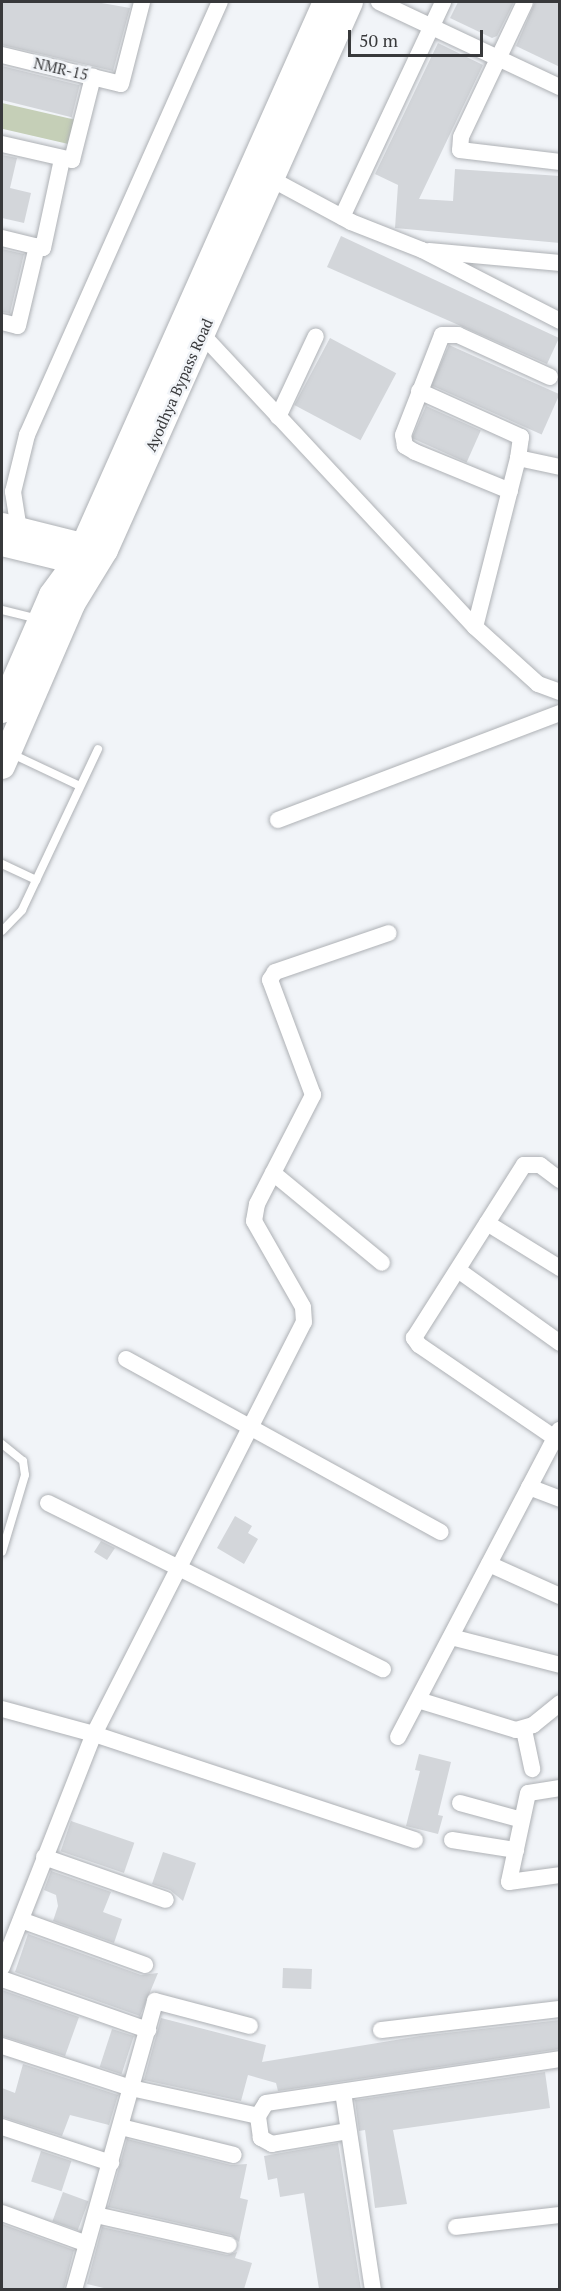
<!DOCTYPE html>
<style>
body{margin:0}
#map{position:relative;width:561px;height:2291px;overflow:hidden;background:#f1f4f8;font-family:"PT Serif",serif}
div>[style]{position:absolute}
.green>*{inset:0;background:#c5cfb7;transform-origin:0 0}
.building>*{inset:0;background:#d3d6da;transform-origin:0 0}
.roads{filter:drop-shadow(0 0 2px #aeb1b5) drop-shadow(0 0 2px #aeb1b5)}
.lane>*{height:8px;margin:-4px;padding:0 4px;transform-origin:4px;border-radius:4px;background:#fff}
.street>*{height:16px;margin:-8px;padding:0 8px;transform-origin:8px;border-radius:8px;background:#fff}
.secondary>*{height:22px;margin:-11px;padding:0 11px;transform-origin:11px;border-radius:11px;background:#fff}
.primary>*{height:26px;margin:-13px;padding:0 13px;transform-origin:13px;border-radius:13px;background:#fff}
span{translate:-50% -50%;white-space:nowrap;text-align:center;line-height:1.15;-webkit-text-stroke:5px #f1f4f8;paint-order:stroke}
.street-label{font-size:15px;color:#38393b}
.frame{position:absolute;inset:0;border:3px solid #38393b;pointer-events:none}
.scale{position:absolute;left:348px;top:30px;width:135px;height:27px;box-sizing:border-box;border:3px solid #38393b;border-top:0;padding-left:8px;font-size:18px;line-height:21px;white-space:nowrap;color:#38393b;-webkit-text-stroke:4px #f1f4f8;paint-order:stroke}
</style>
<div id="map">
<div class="green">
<div style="left:2px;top:103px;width:75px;height:25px;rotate:13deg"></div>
</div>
<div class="building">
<div style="clip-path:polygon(2px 2px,96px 2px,130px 8px,113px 71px,2px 45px)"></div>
<div style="clip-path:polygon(458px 2px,514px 2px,497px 36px,492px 38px,450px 18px)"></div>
<div style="clip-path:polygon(535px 2px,560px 2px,560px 67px,516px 46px)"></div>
<div style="clip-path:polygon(438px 43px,483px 65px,419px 199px,453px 201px,455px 169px,560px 176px,560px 243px,395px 228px,398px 185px,375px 174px)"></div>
<div style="left:2px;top:66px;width:80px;height:33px;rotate:14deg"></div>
<div style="clip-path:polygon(2px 155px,17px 158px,10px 188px,31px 193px,24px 223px,2px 218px)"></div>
<div style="clip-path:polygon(341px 236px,559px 338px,547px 364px,327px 267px)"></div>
<div style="clip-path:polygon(2px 249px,24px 254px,10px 313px,2px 312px)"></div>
<div style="left:330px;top:338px;width:75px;height:76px;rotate:28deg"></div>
<div style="left:449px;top:345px;width:121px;height:44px;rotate:24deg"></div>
<div style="left:426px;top:406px;width:60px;height:35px;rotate:24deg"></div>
<div style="clip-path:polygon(235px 1516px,252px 1526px,248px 1533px,258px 1539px,244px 1564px,217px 1548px)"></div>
<div style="clip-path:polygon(101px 1541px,115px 1548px,107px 1560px,94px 1552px)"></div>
<div style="clip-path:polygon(419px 1754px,451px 1762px,438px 1815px,443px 1816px,438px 1834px,406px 1826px,420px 1771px,415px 1770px)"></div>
<div style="left:71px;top:1821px;width:67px;height:32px;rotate:19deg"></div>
<div style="clip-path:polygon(163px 1852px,196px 1863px,183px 1901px,170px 1890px,152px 1884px)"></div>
<div style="clip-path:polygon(51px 1871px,111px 1892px,103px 1912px,122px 1919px,114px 1943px,53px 1921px,58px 1906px,56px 1895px,44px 1890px)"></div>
<div style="clip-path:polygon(28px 1934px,141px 1975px,158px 1973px,140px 2016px,15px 1972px)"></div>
<div style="left:283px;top:1968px;width:29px;height:20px;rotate:2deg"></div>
<div style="clip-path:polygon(2px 1990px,79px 2017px,65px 2056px,2px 2036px)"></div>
<div style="clip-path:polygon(161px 2018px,266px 2045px,262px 2062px,420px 2036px,560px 2020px,560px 2049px,278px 2091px,276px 2083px,248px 2075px,241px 2101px,144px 2080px)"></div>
<div style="left:112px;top:2029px;width:23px;height:40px;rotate:18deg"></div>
<div style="clip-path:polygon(23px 2064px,118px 2095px,109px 2125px,70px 2115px,62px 2136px,2px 2117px,2px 2088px,15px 2093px)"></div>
<div style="clip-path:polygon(545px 2072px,550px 2108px,393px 2130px,407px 2204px,375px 2208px,365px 2130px,359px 2131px,355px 2100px)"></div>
<div style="clip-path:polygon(127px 2139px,231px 2165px,247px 2164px,240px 2198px,248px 2200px,239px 2242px,231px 2235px,108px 2207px)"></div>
<div style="clip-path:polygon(338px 2143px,350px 2219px,361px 2289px,319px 2289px,304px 2193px,280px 2197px,277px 2178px,268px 2180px,264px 2156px)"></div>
<div style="left:41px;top:2151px;width:32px;height:32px;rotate:18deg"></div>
<div style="left:63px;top:2192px;width:27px;height:31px;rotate:20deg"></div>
<div style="clip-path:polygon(2px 2224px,74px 2250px,64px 2289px,2px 2289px)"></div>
<div style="clip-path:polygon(102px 2227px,227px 2255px,237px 2252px,235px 2258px,252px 2263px,244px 2289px,108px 2289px,87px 2284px)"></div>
</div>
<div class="roads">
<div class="lane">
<div style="left:2px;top:610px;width:36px;rotate:14deg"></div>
<div style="left:10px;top:753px;width:77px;rotate:25.2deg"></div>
<div style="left:2px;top:864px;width:38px;rotate:25deg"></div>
<div style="left:2px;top:931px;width:29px;rotate:-46deg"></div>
<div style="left:22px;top:910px;width:178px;rotate:-64.7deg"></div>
<div style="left:2px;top:1444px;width:27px;rotate:39deg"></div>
<div style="left:23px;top:1461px;width:14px;rotate:82deg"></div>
<div style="left:25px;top:1475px;width:80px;rotate:106.6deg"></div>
</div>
<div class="street">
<div style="left:379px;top:2px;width:200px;rotate:25.2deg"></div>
<div style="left:525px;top:2px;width:149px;rotate:115.4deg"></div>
<div style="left:461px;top:137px;width:13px;rotate:94deg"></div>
<div style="left:460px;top:150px;width:101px;rotate:6.8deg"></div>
<div style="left:2px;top:55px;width:122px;rotate:13.7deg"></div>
<div style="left:121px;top:84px;width:85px;rotate:-75.6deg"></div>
<div style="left:2px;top:144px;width:72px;rotate:12.9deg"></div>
<div style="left:72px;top:160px;width:86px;rotate:-75.8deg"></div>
<div style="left:262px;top:174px;width:101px;rotate:28.3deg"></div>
<div style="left:351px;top:222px;width:76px;rotate:21.5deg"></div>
<div style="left:422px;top:250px;width:155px;rotate:27.2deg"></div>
<div style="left:342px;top:217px;width:238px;rotate:-64.8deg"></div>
<div style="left:2px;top:238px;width:42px;rotate:13.7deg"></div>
<div style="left:43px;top:248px;width:91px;rotate:-77.9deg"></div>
<div style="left:429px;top:251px;width:132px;rotate:5.2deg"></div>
<div style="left:2px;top:322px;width:16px;rotate:14deg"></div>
<div style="left:18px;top:326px;width:82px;rotate:-76.6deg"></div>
<div style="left:197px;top:329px;width:408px;rotate:47deg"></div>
<div style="left:475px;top:627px;width:85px;rotate:42.1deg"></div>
<div style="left:538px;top:684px;width:23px;rotate:20deg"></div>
<div style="left:419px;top:391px;width:112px;rotate:24.3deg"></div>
<div style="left:521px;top:437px;width:21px;rotate:98deg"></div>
<div style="left:278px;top:417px;width:89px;rotate:-64.9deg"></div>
<div style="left:510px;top:491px;width:103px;rotate:-157.7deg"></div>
<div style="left:415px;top:452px;width:12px;rotate:-149deg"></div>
<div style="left:405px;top:446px;width:11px;rotate:-100deg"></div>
<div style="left:403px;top:435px;width:107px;rotate:-68.7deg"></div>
<div style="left:442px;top:335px;width:16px"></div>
<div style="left:458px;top:335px;width:101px;rotate:24.5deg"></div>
<div style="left:20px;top:536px;width:45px;rotate:-99deg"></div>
<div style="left:13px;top:492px;width:59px;rotate:-76.2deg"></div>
<div style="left:27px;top:435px;width:474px;rotate:-66deg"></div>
<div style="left:475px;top:627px;width:174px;rotate:-75.7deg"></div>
<div style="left:518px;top:458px;width:43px;rotate:12.1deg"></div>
<div style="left:278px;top:820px;width:302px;rotate:-20.8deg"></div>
<div style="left:273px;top:1173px;width:141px;rotate:39.5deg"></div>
<div style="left:487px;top:1223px;width:86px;rotate:31.7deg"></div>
<div style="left:458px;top:1270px;width:125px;rotate:35.6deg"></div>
<div style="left:126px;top:1359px;width:359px;rotate:28.8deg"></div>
<div style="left:555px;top:1438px;width:165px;rotate:-145.6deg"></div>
<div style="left:419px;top:1345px;width:9px;rotate:-126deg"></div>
<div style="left:414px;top:1338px;width:205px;rotate:-57.6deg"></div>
<div style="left:524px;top:1165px;width:16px"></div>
<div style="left:540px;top:1165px;width:25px;rotate:37deg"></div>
<div style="left:529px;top:1487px;width:33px;rotate:21deg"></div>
<div style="left:48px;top:1503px;width:374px;rotate:26.4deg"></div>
<div style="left:489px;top:1564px;width:78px;rotate:24.3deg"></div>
<div style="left:451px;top:1637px;width:113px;rotate:14.4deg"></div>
<div style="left:418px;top:1700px;width:102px;rotate:17deg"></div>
<div style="left:516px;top:1730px;width:18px;rotate:-16deg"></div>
<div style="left:533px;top:1725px;width:35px;rotate:-39deg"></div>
<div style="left:2px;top:1709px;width:95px;rotate:15.2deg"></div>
<div style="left:94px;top:1734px;width:338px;rotate:18.3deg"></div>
<div style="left:524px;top:1730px;width:40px;rotate:78deg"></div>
<div style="left:398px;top:1737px;width:347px;rotate:-62.3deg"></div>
<div style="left:560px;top:1788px;width:32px;rotate:171deg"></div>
<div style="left:528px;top:1793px;width:91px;rotate:102.1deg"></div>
<div style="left:509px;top:1882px;width:51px;rotate:-7.8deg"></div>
<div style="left:460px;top:1803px;width:64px;rotate:15.3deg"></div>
<div style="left:452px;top:1840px;width:65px;rotate:8.9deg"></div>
<div style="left:44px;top:1857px;width:129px;rotate:19.4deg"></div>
<div style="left:21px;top:1920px;width:132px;rotate:19.9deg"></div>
<div style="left:2px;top:1967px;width:251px;rotate:-68.5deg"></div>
<div style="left:94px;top:1734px;width:462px;rotate:-63deg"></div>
<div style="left:304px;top:1322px;width:15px;rotate:-94deg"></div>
<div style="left:303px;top:1307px;width:99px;rotate:-119.7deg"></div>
<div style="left:254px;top:1221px;width:17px;rotate:-80deg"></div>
<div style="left:257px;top:1204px;width:123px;rotate:-62.8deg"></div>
<div style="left:313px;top:1095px;width:123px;rotate:-110.5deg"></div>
<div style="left:270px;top:980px;width:9px;rotate:-58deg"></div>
<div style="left:275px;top:972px;width:120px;rotate:-18.9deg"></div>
<div style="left:2px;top:1979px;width:155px;rotate:19.3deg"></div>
<div style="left:381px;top:2030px;width:180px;rotate:-6.7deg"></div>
<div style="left:2px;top:2046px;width:136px;rotate:18deg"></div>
<div style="left:131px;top:2088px;width:130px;rotate:12.4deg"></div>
<div style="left:343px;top:2092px;width:200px;rotate:81.4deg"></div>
<div style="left:2px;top:2127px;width:115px;rotate:18.3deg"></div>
<div style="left:121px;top:2127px;width:116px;rotate:13.9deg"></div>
<div style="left:348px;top:2131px;width:77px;rotate:170.3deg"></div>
<div style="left:272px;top:2144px;width:13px;rotate:-151deg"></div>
<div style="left:261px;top:2138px;width:22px;rotate:-98deg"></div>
<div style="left:258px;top:2116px;width:15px;rotate:-58deg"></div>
<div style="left:266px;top:2103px;width:297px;rotate:-8.5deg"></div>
<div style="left:2px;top:2213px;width:90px;rotate:20deg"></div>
<div style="left:96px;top:2215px;width:136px;rotate:12.7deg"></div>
<div style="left:456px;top:2227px;width:105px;rotate:-6.6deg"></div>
<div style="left:74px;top:2290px;width:300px;rotate:-74.3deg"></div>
<div style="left:155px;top:2001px;width:98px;rotate:14.7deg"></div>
</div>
<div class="secondary">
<div style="left:2px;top:524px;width:103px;rotate:14deg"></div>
<div style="left:2px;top:545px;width:93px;rotate:13.7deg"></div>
</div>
<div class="primary">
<div style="left:2px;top:710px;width:125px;rotate:-66.5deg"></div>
<div style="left:52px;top:595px;width:42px;rotate:-53.7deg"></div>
<div style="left:77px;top:561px;width:612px;rotate:-65.99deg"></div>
<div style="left:2px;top:766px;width:176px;rotate:-66.6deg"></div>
<div style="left:72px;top:604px;width:63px;rotate:-58.6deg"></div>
<div style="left:105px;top:550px;width:600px;rotate:-65.91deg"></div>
</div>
</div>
<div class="street-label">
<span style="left:61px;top:69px;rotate:13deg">NMR-15</span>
<span style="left:179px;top:385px;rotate:-66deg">Ayodhya Bypass Road</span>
</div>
<div class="frame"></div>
<div class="scale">50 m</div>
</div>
